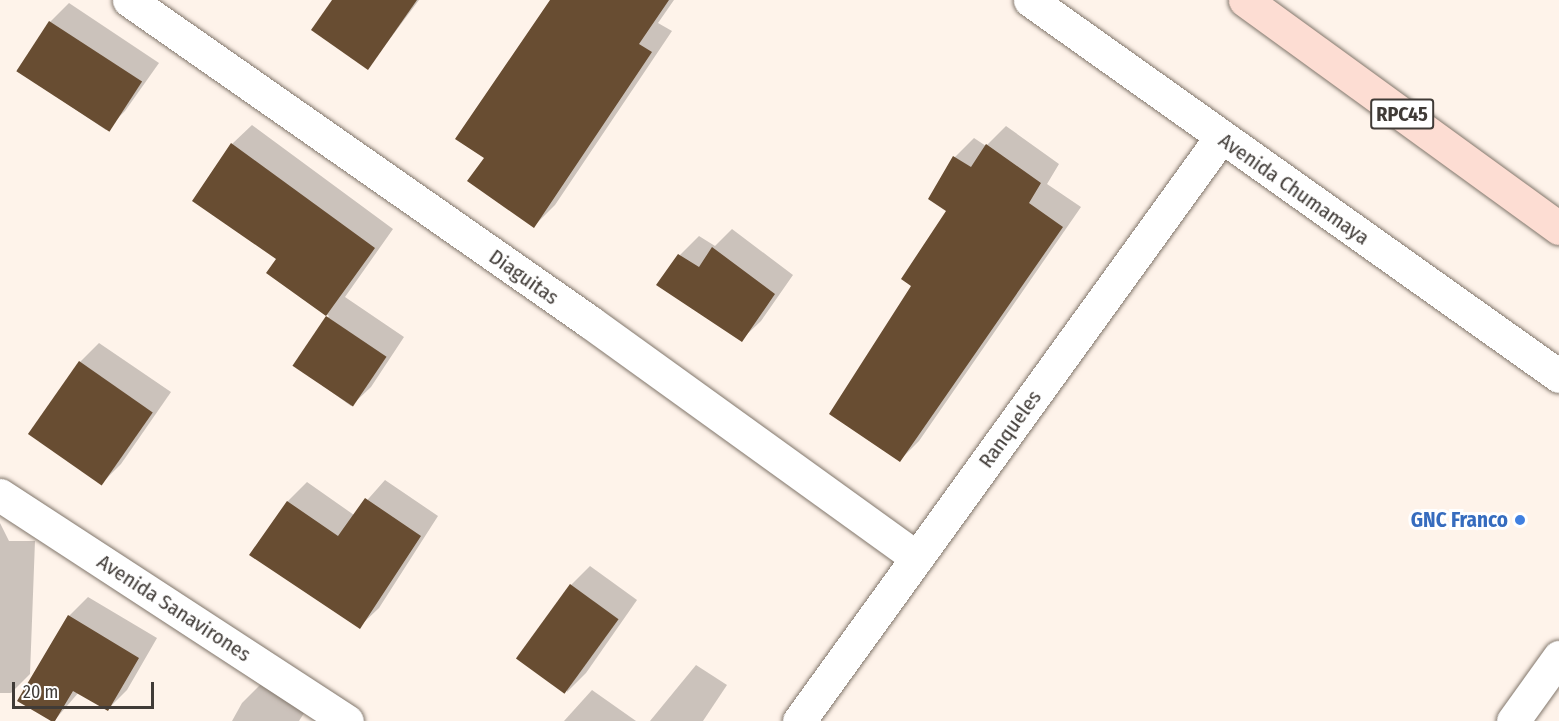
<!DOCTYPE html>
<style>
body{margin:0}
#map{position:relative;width:1559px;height:721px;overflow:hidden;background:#fef3ea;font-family:"Fira Sans Condensed",sans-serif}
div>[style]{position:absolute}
.shadow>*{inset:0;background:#0003}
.building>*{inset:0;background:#684d32;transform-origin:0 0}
.roads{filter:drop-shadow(0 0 2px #81766b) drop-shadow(0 0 2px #81766b)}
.minor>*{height:33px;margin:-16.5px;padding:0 16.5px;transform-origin:16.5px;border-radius:16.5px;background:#fff}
.major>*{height:33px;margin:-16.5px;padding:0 16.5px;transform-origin:16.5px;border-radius:16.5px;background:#fdddd3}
.dots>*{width:16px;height:16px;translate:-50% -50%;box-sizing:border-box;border:3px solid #fff;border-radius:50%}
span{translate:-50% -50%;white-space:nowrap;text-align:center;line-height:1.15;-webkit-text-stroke:6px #fff;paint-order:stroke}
.shield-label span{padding:2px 4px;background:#fff;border:2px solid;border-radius:4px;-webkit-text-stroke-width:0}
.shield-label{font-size:20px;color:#403b37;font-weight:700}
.street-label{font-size:21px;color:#403b37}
.shop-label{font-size:21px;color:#366cbe;font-weight:700}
.right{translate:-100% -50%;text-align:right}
.scale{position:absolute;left:12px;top:682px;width:142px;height:27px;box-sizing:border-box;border:3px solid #403b37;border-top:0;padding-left:8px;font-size:18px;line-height:21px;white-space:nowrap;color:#403b37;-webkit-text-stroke:4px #fff;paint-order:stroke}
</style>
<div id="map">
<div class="shadow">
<div style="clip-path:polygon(334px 0,419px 0,368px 68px)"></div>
<div style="clip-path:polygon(552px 0,674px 0,658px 23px,672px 31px,555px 205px,534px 226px,486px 157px)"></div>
<div style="clip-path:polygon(69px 3px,159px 63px,125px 111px,106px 130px,17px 70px,50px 22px)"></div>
<div style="clip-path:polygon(252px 125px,393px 229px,345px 297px,404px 337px,371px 387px,351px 406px,294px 365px,329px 316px,268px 273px,278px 259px,194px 200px,232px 144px)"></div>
<div style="clip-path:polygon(1006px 126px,1059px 164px,1047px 184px,1081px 207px,919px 441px,900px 460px,913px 286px,948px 211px,930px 199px,955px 157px,974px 138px,986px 146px)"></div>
<div style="clip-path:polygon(732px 229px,793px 275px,761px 321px,741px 340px,680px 255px,699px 236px,715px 246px)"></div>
<div style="clip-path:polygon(99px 343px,171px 392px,121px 464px,102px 483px,80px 362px)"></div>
<div style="clip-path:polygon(385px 480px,438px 516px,379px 608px,359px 627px,251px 554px,288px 501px,307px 482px,354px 515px)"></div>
<div style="clip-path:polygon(0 523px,9px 541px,35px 541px,30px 674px,11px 693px,0 693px)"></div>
<div style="clip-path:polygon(590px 566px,637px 600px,586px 673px,567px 692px,571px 585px)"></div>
<div style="clip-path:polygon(88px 597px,157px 638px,127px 690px,108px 709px,79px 692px,54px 721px,69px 616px)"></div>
<div style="clip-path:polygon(696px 665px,727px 685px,703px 721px,650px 721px)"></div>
<div style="clip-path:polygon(261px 684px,306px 710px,299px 721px,232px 721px,242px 703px)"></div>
<div style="clip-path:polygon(592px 690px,636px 721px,564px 721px)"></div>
</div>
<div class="building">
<div style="clip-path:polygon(332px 0,417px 0,368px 70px,311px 30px)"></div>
<div style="clip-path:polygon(550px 0,669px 0,639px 44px,652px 52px,534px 228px,467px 181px,484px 158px,455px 139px)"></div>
<div style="left:49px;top:21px;width:111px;height:60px;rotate:33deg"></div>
<div style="clip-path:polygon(231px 143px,375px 248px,326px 316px,266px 273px,276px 259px,192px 201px)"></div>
<div style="clip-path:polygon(986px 144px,1041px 183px,1029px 203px,1063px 227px,900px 462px,829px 414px,911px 286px,901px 279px,946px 211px,928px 199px,953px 156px,971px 167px)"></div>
<div style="clip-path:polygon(712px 247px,775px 294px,742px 342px,656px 285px,678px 254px,699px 267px)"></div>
<div style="left:326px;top:316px;width:73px;height:60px;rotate:34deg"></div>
<div style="left:79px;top:361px;width:90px;height:89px;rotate:35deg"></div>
<div style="clip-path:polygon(365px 498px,421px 536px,360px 629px,249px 555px,287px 501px,338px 536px)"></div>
<div style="left:570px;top:584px;width:60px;height:92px;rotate:36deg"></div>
<div style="clip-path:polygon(68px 615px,139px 658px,108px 711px,73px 691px,55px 721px,51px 721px,17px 701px)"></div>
</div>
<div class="roads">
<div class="minor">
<div style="left:129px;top:0;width:562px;rotate:34.93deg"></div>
<div style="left:590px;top:322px;width:403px;rotate:35.8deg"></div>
<div style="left:1030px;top:0;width:649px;rotate:35.4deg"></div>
<div style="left:0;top:495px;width:414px;rotate:33.1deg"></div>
<div style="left:799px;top:721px;width:721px;rotate:-54.15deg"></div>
<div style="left:1513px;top:721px;width:79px;rotate:-54.3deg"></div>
</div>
<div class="major">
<div style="left:1245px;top:0;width:388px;rotate:36deg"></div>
</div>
</div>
<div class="dots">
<div style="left:1520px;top:520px;background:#3f7fe0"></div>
</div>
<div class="shield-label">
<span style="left:1402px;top:114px">RPC45</span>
</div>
<div class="street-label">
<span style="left:1294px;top:189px;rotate:35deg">Avenida Chumamaya</span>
<span style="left:524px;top:277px;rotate:35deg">Diaguitas</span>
<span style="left:1010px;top:429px;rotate:-54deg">Ranqueles</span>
<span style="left:174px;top:608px;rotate:33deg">Avenida Sanavirones</span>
</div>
<div class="shop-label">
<span class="right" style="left:1508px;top:520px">GNC Franco</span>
</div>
<div class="scale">20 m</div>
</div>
